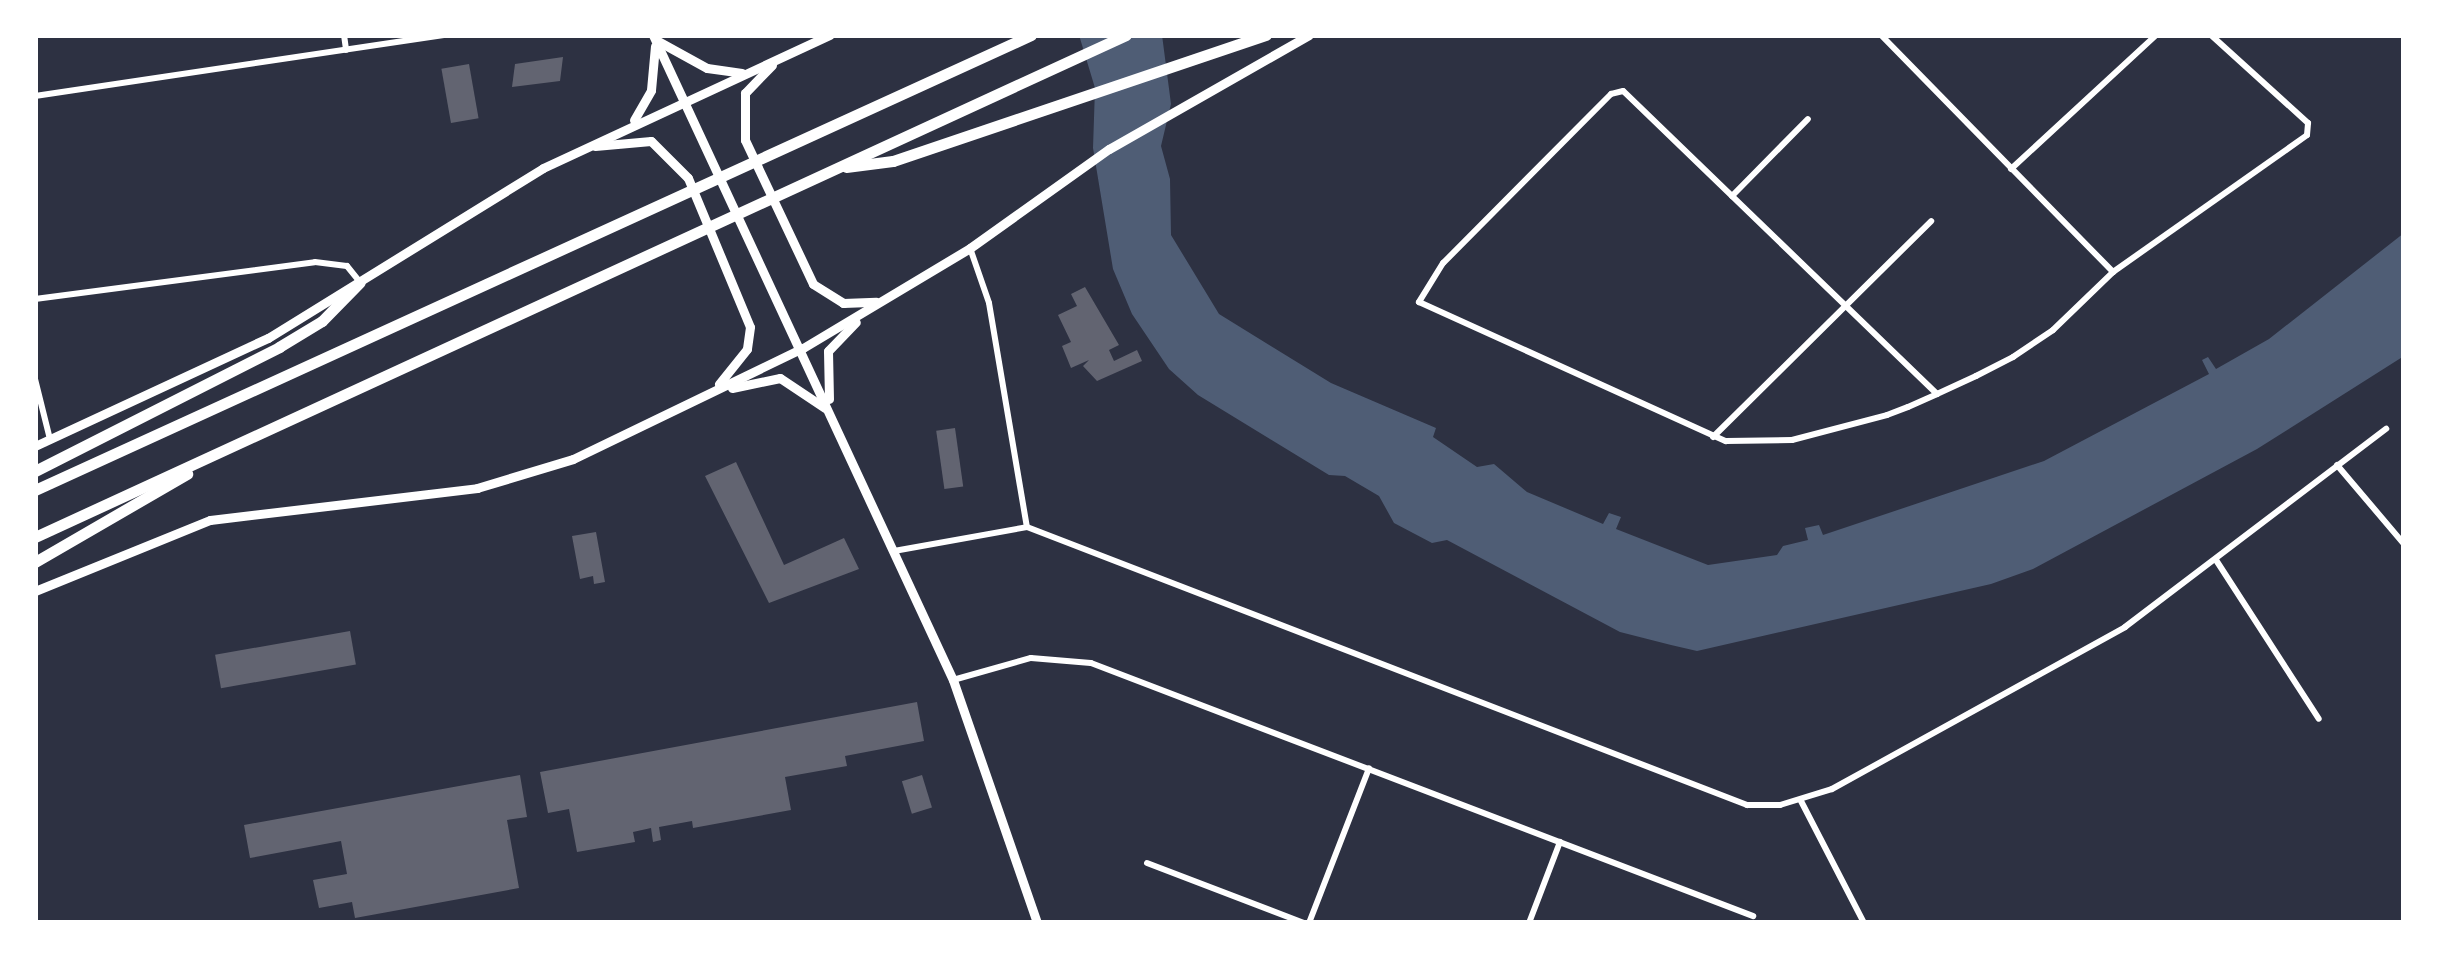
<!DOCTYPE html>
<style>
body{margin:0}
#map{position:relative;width:2439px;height:958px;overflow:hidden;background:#2d3142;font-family:"DejaVu Sans",sans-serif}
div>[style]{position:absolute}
.water>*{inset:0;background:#4f5d75}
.building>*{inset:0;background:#626471;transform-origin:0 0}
.minor>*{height:6px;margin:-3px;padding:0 3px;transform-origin:3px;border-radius:3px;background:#fff}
.secondary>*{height:9px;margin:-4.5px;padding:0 4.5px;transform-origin:4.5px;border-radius:4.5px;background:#fff}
.motorway>*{height:11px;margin:-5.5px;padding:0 5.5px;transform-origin:5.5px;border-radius:5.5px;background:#fff}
span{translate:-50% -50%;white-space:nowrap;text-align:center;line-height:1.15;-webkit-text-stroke:8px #fff;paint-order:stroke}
.frame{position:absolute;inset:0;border:38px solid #fff;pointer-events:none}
</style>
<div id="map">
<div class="water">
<div style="clip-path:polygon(1079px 35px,1162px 35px,1171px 104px,1161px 146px,1170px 179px,1171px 235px,1219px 314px,1331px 383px,1436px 428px,1433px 437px,1477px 467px,1494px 464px,1527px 492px,1603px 524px,1609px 513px,1621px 517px,1616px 529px,1708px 565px,1777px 555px,1783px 546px,1808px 540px,1805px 528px,1819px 525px,1823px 535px,2044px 461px,2209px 374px,2202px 360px,2208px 357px,2216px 369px,2269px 339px,2404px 233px,2404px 356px,2257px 449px,2033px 569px,1991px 584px,1697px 651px,1671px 645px,1620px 632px,1447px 540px,1432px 543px,1394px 523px,1379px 496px,1345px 476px,1329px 475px,1198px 395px,1169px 369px,1132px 314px,1113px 269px,1093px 148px,1095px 88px)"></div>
</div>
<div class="building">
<div style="clip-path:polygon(563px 57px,560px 81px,512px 87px,515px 64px)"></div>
<div style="left:469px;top:64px;width:55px;height:28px;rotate:80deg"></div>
<div style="clip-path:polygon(1085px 287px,1119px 345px,1109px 350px,1114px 361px,1137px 350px,1142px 361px,1097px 381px,1083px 366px,1089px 360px,1071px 368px,1062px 346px,1071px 342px,1058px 315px,1077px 306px,1071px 294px)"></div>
<div style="left:955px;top:428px;width:59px;height:19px;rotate:82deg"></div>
<div style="clip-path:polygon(736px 462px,784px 565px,844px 538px,859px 569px,769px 603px,705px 476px)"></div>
<div style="clip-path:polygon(596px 532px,605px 582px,594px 584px,593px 576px,580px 579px,572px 536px)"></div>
<div style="left:350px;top:631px;width:34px;height:137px;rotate:80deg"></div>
<div style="clip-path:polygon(917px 702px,924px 741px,845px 756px,847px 766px,785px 777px,791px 810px,693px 828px,692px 821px,659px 827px,661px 840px,653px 842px,651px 828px,633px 832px,635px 842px,577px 852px,569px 809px,548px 813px,540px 772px)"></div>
<div style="clip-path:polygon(520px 775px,527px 817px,507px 820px,519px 888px,355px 918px,352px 902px,319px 908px,313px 880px,347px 874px,341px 841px,250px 858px,244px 825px)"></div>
<div style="left:922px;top:775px;width:34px;height:21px;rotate:73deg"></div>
</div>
<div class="minor">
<div style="left:344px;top:35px;width:15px;rotate:82deg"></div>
<div style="left:1881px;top:35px;width:332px;rotate:45.6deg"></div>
<div style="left:35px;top:96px;width:415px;rotate:-8.5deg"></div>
<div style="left:2011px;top:169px;width:197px;rotate:-42.7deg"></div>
<div style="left:1732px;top:196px;width:108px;rotate:-45.4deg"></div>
<div style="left:970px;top:248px;width:58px;rotate:70.9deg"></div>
<div style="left:989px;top:303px;width:227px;rotate:80.4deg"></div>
<div style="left:1027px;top:527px;width:772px;rotate:21.11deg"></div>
<div style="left:1747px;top:805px;width:33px"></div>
<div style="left:1780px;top:805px;width:54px;rotate:-17.1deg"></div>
<div style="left:1832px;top:789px;width:335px;rotate:-28.9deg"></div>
<div style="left:2125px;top:627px;width:328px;rotate:-37.2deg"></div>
<div style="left:35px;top:299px;width:282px;rotate:-7.5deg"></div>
<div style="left:315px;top:262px;width:32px;rotate:7deg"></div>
<div style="left:347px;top:266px;width:21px;rotate:51deg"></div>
<div style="left:35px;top:379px;width:62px;rotate:76deg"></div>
<div style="left:1937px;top:394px;width:436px;rotate:-136deg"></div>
<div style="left:1623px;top:91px;width:12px;rotate:166deg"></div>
<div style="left:1611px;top:94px;width:238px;rotate:134.8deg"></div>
<div style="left:1443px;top:263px;width:46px;rotate:121.6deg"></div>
<div style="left:1419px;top:302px;width:337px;rotate:24.4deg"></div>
<div style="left:1726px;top:441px;width:66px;rotate:-0.9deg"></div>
<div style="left:1792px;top:440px;width:98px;rotate:-14.7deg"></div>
<div style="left:1887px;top:415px;width:22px;rotate:-21deg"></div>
<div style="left:1908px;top:407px;width:32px;rotate:-24deg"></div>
<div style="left:1937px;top:394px;width:43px;rotate:-24.8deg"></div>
<div style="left:1976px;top:376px;width:42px;rotate:-27.2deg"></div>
<div style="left:2013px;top:357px;width:48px;rotate:-34deg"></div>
<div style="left:2053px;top:330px;width:83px;rotate:-44deg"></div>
<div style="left:2113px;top:272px;width:237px;rotate:-35.2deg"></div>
<div style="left:2307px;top:135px;width:12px;rotate:-85deg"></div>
<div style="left:2308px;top:123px;width:131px;rotate:-137.8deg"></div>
<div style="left:1713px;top:437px;width:307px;rotate:-44.7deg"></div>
<div style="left:2337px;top:465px;width:104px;rotate:49.7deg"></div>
<div style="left:894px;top:551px;width:135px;rotate:-10.2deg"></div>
<div style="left:2216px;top:560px;width:189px;rotate:57.1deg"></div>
<div style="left:953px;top:680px;width:81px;rotate:-15.8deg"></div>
<div style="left:1031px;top:658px;width:60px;rotate:4.8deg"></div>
<div style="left:1091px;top:663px;width:709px;rotate:20.92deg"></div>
<div style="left:1801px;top:801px;width:137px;rotate:62.7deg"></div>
<div style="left:1147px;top:863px;width:168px;rotate:20.9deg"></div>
<div style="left:1309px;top:923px;width:166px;rotate:-68.8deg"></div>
<div style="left:1529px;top:923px;width:87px;rotate:-69.1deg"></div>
</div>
<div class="secondary">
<div style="left:653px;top:35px;width:711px;rotate:65.06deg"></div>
<div style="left:953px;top:680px;width:257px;rotate:70.9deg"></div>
<div style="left:656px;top:40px;width:58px;rotate:28.8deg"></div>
<div style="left:707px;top:68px;width:35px;rotate:8deg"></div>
<div style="left:772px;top:65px;width:39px;rotate:134deg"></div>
<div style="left:745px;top:93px;width:47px;rotate:90deg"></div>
<div style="left:745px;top:140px;width:159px;rotate:64.7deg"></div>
<div style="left:813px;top:284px;width:36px;rotate:32deg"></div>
<div style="left:843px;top:303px;width:33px;rotate:-2deg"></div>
<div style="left:634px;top:120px;width:34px;rotate:-60deg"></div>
<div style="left:651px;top:90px;width:44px;rotate:-84.8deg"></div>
<div style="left:595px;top:146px;width:56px;rotate:-5.1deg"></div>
<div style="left:651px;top:141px;width:52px;rotate:45deg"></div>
<div style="left:688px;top:178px;width:161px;rotate:67.4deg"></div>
<div style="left:750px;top:327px;width:22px;rotate:98deg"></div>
<div style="left:747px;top:349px;width:45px;rotate:128.7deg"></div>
<div style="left:732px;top:388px;width:49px;rotate:-11.8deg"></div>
<div style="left:780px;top:378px;width:54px;rotate:33.7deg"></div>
<div style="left:829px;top:399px;width:48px;rotate:-91.2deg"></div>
<div style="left:828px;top:351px;width:40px;rotate:-46deg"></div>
<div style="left:35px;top:446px;width:257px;rotate:-24.9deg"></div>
<div style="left:268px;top:338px;width:323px;rotate:-31.7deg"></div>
<div style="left:543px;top:168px;width:316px;rotate:-24.9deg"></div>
<div style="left:35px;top:591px;width:189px;rotate:-22.1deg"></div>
<div style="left:210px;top:520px;width:269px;rotate:-6.8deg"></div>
<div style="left:477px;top:488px;width:100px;rotate:-16.8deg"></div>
<div style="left:573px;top:459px;width:255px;rotate:-25.8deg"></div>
<div style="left:803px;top:348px;width:195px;rotate:-30.9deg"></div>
<div style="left:970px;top:248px;width:171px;rotate:-35.5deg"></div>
<div style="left:1109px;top:149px;width:230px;rotate:-29.7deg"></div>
</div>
<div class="motorway">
<div style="left:846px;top:167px;width:47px;rotate:-7.3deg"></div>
<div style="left:893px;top:161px;width:394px;rotate:-18.7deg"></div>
<div style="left:35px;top:471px;width:274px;rotate:-26.9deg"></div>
<div style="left:279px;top:347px;width:50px;rotate:-31.2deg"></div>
<div style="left:322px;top:321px;width:54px;rotate:-45.7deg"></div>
<div style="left:35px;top:490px;width:1095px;rotate:-24.55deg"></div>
<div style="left:35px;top:537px;width:1201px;rotate:-24.71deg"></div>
<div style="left:35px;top:562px;width:176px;rotate:-30.1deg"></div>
</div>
<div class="frame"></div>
</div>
